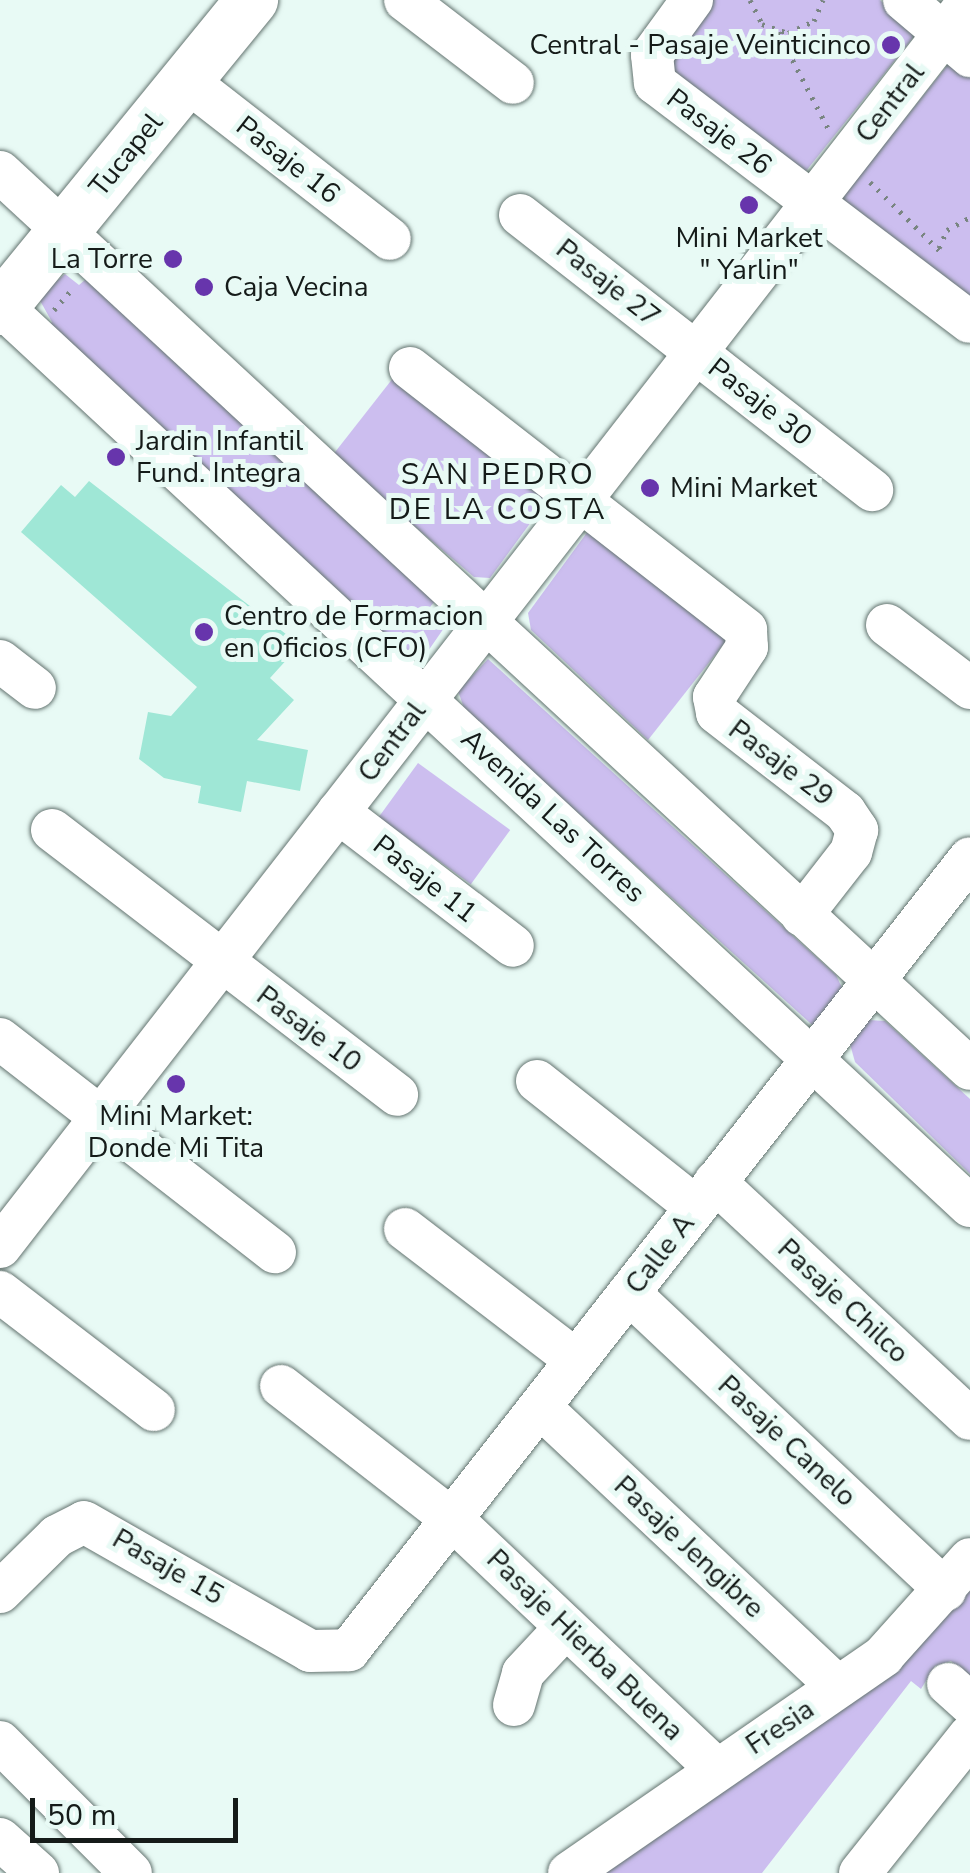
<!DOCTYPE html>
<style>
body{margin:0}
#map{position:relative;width:970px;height:1873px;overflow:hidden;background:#e8faf5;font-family:"Nunito Sans",sans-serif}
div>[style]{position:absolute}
.green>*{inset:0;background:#ccbeef;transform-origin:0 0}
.building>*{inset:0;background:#9fe7d6}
.path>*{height:5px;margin-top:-2.5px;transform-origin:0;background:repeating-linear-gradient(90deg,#798581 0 2.5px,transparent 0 10.5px)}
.roads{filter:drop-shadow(0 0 2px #647470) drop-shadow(0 0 2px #647470)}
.minor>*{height:42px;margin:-21px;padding:0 21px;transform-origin:21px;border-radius:21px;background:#fff}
.major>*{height:52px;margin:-26px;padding:0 26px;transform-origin:26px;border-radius:26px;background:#fff}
.dots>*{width:28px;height:28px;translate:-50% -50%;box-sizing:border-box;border:5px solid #e8faf5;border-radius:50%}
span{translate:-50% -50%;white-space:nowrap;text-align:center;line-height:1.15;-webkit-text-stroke:10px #e8faf5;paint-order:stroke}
.poi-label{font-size:28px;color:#151b19}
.right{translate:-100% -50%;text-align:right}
.left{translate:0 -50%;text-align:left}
.street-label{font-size:28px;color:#151b19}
.neighbourhood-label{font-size:30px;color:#151b19;letter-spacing:2.5px}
.scale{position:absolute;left:30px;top:1798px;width:208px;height:45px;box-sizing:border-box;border:5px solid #151b19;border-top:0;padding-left:12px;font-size:30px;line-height:35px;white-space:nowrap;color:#151b19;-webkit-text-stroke:8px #e8faf5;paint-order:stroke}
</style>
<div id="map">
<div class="green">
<div style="clip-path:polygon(711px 0,880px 0,916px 34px,802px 176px,667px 71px)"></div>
<div style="clip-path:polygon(954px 57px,970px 70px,970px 302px,839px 201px)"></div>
<div style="clip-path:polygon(65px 274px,79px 285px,86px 279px,435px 601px,430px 607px,444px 628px,426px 654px,405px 653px,46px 329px,52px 322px,38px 297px)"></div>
<div style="clip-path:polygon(397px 373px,550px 496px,490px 578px,474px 577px,332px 456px)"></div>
<div style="clip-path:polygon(591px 527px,730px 636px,648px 740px,531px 630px,528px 613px)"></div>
<div style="clip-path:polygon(488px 659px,836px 975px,846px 996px,820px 1032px,465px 711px,458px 691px)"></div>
<div style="left:418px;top:763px;width:114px;height:67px;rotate:36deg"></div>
<div style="clip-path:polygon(869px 1020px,885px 1021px,970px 1099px,970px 1174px,855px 1062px,850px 1044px)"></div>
<div style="clip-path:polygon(970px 1586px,970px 1679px,951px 1661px,935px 1666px,921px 1689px,911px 1681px,762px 1873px,605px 1873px,898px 1663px)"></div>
</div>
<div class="building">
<div style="clip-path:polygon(89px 481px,300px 645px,270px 678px,294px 700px,257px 740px,308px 750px,300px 791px,247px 781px,241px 812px,198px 803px,201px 786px,164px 778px,139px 759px,148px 712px,171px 716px,197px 687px,21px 532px,61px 485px,75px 497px)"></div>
</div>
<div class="path">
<div style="left:750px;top:0;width:27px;rotate:63deg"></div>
<div style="left:762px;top:24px;width:28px;rotate:19deg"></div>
<div style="left:788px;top:33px;width:29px;rotate:-25deg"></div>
<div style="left:814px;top:21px;width:23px;rotate:-67deg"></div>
<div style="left:778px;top:32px;width:110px;rotate:62.5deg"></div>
<div style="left:870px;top:182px;width:97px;rotate:44.6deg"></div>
<div style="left:939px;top:248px;width:20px;rotate:-66deg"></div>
<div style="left:947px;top:230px;width:26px;rotate:-29deg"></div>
<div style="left:54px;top:310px;width:29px;rotate:-49deg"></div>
</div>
<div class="roads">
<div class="minor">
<div style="left:405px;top:0;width:136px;rotate:37.5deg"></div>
<div style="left:692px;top:0;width:68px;rotate:126deg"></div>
<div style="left:652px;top:55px;width:28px;rotate:84deg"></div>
<div style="left:655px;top:83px;width:395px;rotate:37.2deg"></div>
<div style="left:904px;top:0;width:87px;rotate:40.3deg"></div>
<div style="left:187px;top:81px;width:257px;rotate:37.9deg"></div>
<div style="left:0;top:172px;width:1321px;rotate:42.76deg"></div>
<div style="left:520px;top:215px;width:447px;rotate:38deg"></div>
<div style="left:0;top:305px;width:1324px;rotate:42.89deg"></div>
<div style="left:410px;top:368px;width:426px;rotate:37.9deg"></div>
<div style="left:746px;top:630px;width:17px;rotate:87deg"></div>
<div style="left:747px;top:647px;width:60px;rotate:123.4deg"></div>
<div style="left:714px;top:697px;width:16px;rotate:79deg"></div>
<div style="left:717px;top:713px;width:162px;rotate:37.7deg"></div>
<div style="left:845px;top:812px;width:22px;rotate:56deg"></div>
<div style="left:857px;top:830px;width:23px;rotate:105deg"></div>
<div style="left:851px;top:852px;width:80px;rotate:127.9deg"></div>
<div style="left:887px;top:625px;width:104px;rotate:37.2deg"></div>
<div style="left:0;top:661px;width:44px;rotate:37.6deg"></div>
<div style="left:338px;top:812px;width:220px;rotate:37.4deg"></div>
<div style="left:52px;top:830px;width:435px;rotate:37.5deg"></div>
<div style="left:0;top:1039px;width:348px;rotate:37.8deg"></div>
<div style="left:537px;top:1081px;width:203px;rotate:38.4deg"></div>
<div style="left:715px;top:1182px;width:348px;rotate:42.9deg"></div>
<div style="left:405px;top:1229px;width:215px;rotate:37.5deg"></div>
<div style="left:0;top:1247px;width:1580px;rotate:-52.12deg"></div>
<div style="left:0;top:1292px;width:194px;rotate:37.5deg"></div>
<div style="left:629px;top:1293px;width:434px;rotate:43.2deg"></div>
<div style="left:281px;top:1386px;width:217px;rotate:37.9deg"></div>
<div style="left:452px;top:1519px;width:365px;rotate:43.4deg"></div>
<div style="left:540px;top:1407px;width:409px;rotate:43.2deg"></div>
<div style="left:0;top:1592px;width:80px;rotate:-44.5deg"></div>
<div style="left:57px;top:1536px;width:30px;rotate:-27deg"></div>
<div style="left:84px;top:1522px;width:260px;rotate:29.7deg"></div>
<div style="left:310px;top:1651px;width:39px;rotate:-1deg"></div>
<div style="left:349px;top:1650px;width:1006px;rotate:-51.9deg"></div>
<div style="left:948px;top:1684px;width:30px;rotate:42deg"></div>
<div style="left:514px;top:1705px;width:33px;rotate:-74deg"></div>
<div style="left:523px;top:1673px;width:63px;rotate:-46.9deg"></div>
<div style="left:0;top:1742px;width:185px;rotate:45deg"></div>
<div style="left:0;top:1839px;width:51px;rotate:41.8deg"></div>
<div style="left:569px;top:1873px;width:382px;rotate:-34.6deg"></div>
<div style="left:883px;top:1656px;width:130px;rotate:-48.1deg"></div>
<div style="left:860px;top:1873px;width:176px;rotate:-51.4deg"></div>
</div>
<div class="major">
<div style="left:0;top:309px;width:399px;rotate:-50.8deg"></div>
</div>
</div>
<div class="dots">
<div style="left:891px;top:45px;background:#6735ac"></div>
<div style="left:749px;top:205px;background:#6735ac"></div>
<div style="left:173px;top:259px;background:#6735ac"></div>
<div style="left:204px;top:287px;background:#6735ac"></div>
<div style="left:116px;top:457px;background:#6735ac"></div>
<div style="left:650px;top:488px;background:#6735ac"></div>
<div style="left:204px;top:632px;background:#6735ac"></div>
<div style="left:176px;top:1084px;background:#6735ac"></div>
</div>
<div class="poi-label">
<span class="right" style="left:871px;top:45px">Central - Pasaje Veinticinco</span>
<span style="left:749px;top:254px">Mini Market<br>" Yarlin"</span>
<span class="right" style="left:153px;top:259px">La Torre</span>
<span class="left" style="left:224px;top:287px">Caja Vecina</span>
<span class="left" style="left:136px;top:457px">Jardin Infantil<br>Fund. Integra</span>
<span class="left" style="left:670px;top:488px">Mini Market</span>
<span class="left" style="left:224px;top:632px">Centro de Formacion<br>en Oficios (CFO)</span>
<span style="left:176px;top:1132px">Mini Market:<br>Donde Mi Tita</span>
</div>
<div class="street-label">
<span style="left:890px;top:103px;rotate:-52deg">Central</span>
<span style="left:719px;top:132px;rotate:37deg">Pasaje 26</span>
<span style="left:126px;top:155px;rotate:-51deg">Tucapel</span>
<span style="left:288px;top:160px;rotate:38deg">Pasaje 16</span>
<span style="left:608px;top:283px;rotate:38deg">Pasaje 27</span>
<span style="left:760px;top:402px;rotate:38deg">Pasaje 30</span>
<span style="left:392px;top:742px;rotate:-53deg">Central</span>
<span style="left:781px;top:763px;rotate:37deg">Pasaje 29</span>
<span style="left:553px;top:816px;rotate:43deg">Avenida Las Torres</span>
<span style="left:425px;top:879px;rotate:38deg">Pasaje 11</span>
<span style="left:309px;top:1029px;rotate:37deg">Pasaje 10</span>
<span style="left:660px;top:1254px;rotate:-52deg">Calle A</span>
<span style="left:843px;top:1301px;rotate:43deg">Pasaje Chilco</span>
<span style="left:787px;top:1441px;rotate:43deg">Pasaje Canelo</span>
<span style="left:689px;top:1547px;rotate:43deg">Pasaje Jengibre</span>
<span style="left:168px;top:1567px;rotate:30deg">Pasaje 15</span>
<span style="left:585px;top:1645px;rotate:44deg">Pasaje Hierba Buena</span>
<span style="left:780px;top:1727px;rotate:-34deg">Fresia</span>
</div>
<div class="neighbourhood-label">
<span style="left:498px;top:492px">SAN PEDRO<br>DE LA COSTA</span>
</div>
<div class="scale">50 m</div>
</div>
